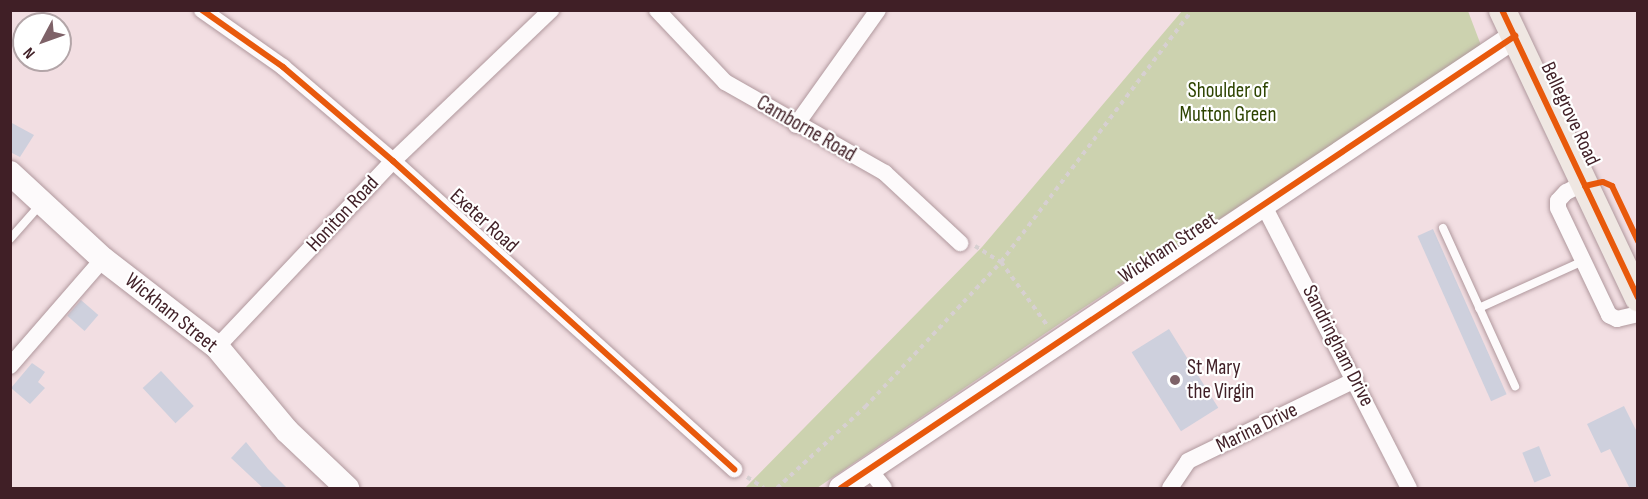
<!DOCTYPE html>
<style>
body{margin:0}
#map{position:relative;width:1648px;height:499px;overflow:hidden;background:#f2dee2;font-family:"Sofia Sans Condensed",sans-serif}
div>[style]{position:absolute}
.green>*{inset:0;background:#ccd2af}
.building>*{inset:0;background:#ced0dd;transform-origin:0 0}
.path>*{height:4px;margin-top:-2px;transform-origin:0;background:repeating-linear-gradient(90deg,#d7d0d1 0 4.5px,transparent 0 9px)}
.roads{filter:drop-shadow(0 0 2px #b0989d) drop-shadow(0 0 2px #b0989d)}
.lane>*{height:8px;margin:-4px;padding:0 4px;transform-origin:4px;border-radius:4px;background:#fdfafb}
.street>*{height:16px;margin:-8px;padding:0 8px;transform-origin:8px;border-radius:8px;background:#fdfafb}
.secondary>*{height:24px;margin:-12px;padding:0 12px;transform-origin:12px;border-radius:12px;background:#fdfafb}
.primary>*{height:27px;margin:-13.5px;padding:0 13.5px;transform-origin:13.5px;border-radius:13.5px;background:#efe7e2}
.cycleway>*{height:6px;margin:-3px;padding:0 3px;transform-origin:3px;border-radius:3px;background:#e8590c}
.dots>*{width:16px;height:16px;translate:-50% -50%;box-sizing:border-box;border:3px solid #fff;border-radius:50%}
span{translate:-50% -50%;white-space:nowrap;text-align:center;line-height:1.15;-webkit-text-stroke:4.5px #fff;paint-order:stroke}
.park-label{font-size:21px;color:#2e4400}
.street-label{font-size:21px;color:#401f26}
.poi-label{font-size:21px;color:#401f26}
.left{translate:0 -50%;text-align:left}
.frame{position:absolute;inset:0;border:12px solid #401f26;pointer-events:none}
.north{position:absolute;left:12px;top:12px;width:60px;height:60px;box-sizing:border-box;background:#fff;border:2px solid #b3a5a8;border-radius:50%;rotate:229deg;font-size:16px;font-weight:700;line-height:24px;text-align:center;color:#401f26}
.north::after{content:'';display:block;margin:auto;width:21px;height:27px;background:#7e6268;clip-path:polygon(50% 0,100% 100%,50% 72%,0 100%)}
</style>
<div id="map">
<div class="green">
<div style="clip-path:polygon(1182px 11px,1468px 11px,1482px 48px,1068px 318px,817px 488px,745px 488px,982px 247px)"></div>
</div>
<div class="building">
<div style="clip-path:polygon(10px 122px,34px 135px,20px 157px,10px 152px)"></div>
<div style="left:1433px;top:229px;width:181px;height:17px;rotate:66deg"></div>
<div style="left:81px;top:300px;width:23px;height:21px;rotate:41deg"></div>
<div style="left:1169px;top:329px;width:93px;height:44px;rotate:58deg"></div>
<div style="clip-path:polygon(32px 363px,45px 372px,38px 382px,45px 388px,30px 404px,11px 388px)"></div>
<div style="left:161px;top:371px;width:48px;height:25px;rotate:47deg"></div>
<div style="clip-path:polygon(1624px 406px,1638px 434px,1638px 489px,1630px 489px,1610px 449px,1601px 453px,1587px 424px)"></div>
<div style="clip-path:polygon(246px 442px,268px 469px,288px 489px,264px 489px,231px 458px)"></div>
<div style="left:1539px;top:446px;width:32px;height:18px;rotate:68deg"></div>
</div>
<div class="path">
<div style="left:975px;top:246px;width:31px;rotate:32deg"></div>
<div style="left:1001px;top:262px;width:78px;rotate:53.9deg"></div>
<div style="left:747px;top:477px;width:20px;rotate:33deg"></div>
<div style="left:777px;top:488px;width:120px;rotate:-42.6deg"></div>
<div style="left:865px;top:407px;width:199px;rotate:-46.8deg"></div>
<div style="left:1001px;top:262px;width:316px;rotate:-52.8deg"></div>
</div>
<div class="roads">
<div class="lane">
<div style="left:1443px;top:228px;width:174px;rotate:65.5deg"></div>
<div style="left:10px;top:239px;width:45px;rotate:-48.6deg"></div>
<div style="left:1479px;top:308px;width:114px;rotate:-24.3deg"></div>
</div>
<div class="street">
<div style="left:202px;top:10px;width:99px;rotate:35.1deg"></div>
<div style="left:283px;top:67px;width:145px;rotate:40.5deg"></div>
<div style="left:393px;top:161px;width:460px;rotate:42.1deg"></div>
<div style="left:657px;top:10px;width:99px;rotate:46.6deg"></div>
<div style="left:725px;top:82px;width:184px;rotate:29.6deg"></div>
<div style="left:885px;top:173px;width:103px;rotate:43deg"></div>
<div style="left:796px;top:125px;width:141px;rotate:-54.5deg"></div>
<div style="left:1584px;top:183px;width:20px;rotate:153deg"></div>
<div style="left:1566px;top:192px;width:12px;rotate:132deg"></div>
<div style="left:1558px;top:201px;width:7px;rotate:90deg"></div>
<div style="left:1558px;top:208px;width:119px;rotate:64.5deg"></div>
<div style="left:1609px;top:315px;width:9px;rotate:27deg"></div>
<div style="left:1617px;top:319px;width:22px;rotate:-13deg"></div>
<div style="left:1264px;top:206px;width:317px;rotate:62.8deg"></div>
<div style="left:217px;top:347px;width:256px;rotate:-46.6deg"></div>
<div style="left:393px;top:161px;width:219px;rotate:-43.7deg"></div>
<div style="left:10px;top:366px;width:142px;rotate:-49deg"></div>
<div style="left:869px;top:469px;width:24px;rotate:52deg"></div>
<div style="left:1170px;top:488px;width:32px;rotate:-56deg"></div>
<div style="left:1188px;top:461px;width:186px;rotate:-25.9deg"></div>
</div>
<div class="secondary">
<div style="left:10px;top:173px;width:127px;rotate:42.8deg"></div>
<div style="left:103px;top:259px;width:144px;rotate:37.7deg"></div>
<div style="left:217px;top:347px;width:109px;rotate:50.2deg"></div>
<div style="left:287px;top:431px;width:83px;rotate:43.5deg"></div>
<div style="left:841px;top:488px;width:812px;rotate:-33.85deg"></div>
</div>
<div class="primary">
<div style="left:1502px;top:10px;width:318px;rotate:64.7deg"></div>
</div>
</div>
<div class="cycleway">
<div style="left:202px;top:10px;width:99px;rotate:35.1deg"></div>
<div style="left:283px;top:67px;width:145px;rotate:40.5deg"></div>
<div style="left:393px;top:161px;width:460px;rotate:42.1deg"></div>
<div style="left:1502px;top:10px;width:318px;rotate:64.7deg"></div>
<div style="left:1585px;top:186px;width:18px;rotate:-13deg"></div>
<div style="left:1603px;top:182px;width:10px;rotate:24deg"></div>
<div style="left:1612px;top:186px;width:61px;rotate:64.7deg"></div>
<div style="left:841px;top:488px;width:812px;rotate:-33.85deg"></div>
</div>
<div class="dots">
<div style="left:1175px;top:380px;background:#7e6268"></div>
</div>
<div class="park-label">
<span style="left:1228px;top:103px">Shoulder of<br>Mutton Green</span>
</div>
<div class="street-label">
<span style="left:1570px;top:114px;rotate:65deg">Bellegrove Road</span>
<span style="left:806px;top:129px;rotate:30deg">Camborne Road</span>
<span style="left:343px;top:214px;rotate:-47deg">Honiton Road</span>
<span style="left:484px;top:221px;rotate:42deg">Exeter Road</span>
<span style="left:1168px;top:248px;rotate:-33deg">Wickham Street</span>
<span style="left:171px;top:313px;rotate:39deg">Wickham Street</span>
<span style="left:1338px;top:346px;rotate:63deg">Sandringham Drive</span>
<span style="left:1257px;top:428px;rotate:-26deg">Marina Drive</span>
</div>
<div class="poi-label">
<span class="left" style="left:1187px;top:380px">St Mary<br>the Virgin</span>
</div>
<div class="frame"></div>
<div class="north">N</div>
</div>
